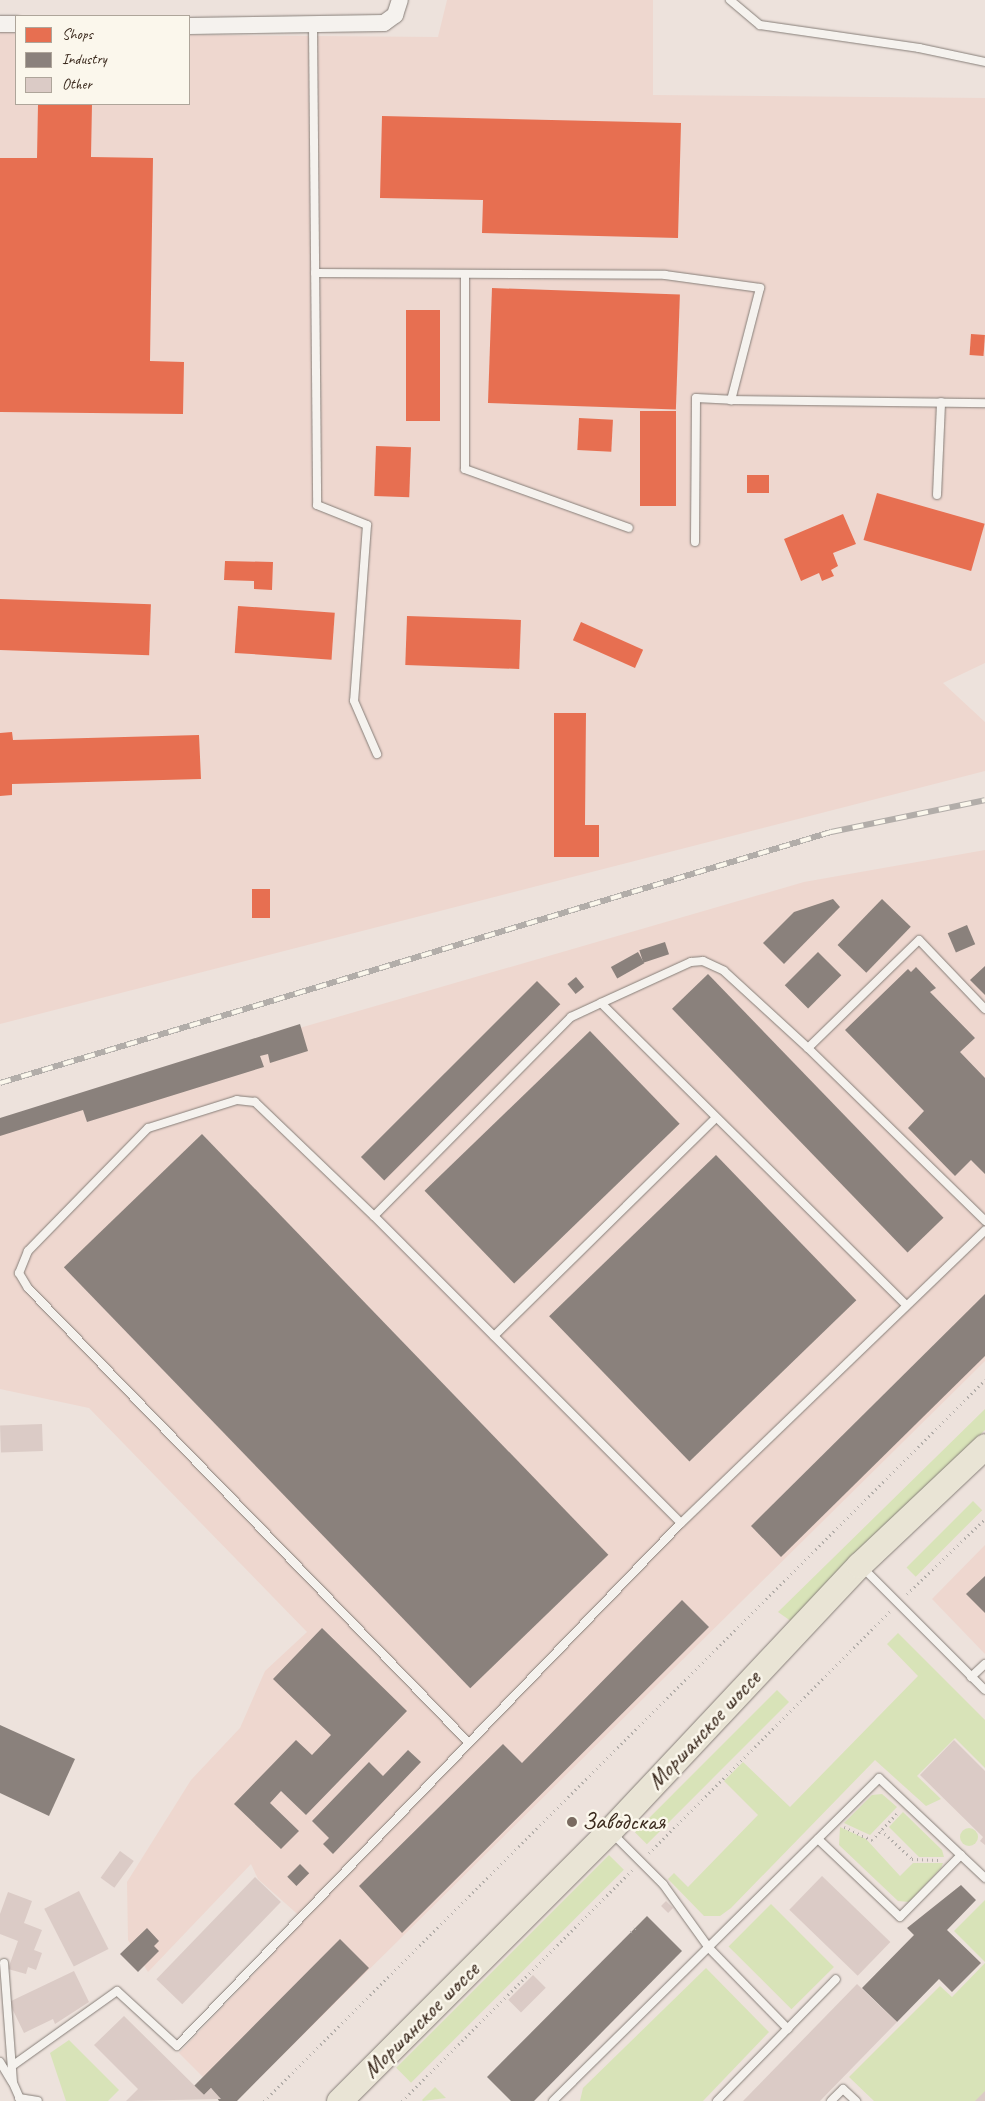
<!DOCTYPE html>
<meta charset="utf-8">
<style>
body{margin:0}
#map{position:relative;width:985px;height:2101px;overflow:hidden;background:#ede2dc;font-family:Caveat,sans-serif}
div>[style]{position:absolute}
.built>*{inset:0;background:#eed7cf}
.green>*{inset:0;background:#d8e3b8;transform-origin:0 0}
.round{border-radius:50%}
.shops>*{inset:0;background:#e76f51;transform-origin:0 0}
.industry>*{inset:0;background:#8a817c;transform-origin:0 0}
.building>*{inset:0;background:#dbcbc6;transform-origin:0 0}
.path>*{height:3px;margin-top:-1.5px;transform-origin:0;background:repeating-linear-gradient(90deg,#b2ada9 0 1px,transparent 0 5px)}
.roads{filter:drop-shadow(0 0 1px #867e78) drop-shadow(0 0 1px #867e78)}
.service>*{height:8px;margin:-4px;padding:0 4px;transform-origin:4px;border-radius:4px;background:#f5f2ee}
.minor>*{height:16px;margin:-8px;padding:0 8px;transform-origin:8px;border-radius:8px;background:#f5f2ee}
.primary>*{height:25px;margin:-12.5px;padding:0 12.5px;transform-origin:12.5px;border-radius:12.5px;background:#e9e4d5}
.rail>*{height:5.5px;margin-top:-2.75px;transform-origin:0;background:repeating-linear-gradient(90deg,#fbf7ec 0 11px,#b2ada9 0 22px);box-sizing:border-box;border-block:1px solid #b2ada9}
.dots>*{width:14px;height:14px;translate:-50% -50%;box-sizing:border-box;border:2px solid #fbf7ec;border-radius:50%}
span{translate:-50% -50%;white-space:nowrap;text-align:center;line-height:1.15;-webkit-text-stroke:5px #fbf7ec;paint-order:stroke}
.street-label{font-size:24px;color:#3b2a1e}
.poi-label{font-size:24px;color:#3b2a1e}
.left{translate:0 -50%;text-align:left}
.legend{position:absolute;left:15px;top:15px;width:175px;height:90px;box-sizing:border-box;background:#fbf7ec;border:1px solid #aea59a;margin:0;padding:6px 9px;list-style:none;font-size:15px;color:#3b2a1e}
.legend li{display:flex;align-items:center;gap:10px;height:25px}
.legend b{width:25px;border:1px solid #aea59a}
</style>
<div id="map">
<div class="built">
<div style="clip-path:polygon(447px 0,653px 0,653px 95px,985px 98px,985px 663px,943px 683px,985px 722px,985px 771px,0 1024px,0 32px,16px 33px,16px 104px,189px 104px,189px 35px,438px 37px)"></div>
<div style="clip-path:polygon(985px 850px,985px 1361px,236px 2101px,227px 2101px,179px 2053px,304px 1920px,258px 1879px,251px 1864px,148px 1972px,128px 1940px,127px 1882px,191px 1780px,240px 1728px,265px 1671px,307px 1632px,89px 1408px,0 1389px,0 1121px,265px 1038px,804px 882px)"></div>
<div style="clip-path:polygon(985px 1545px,985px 1654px,932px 1599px)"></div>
</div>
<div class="green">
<div style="clip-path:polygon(985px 1409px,985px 1430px,824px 1588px,795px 1624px,778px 1612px)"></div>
<div style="left:973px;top:1501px;width:13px;height:94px;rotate:45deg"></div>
<div style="clip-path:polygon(898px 1633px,985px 1720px,985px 1768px,955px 1738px,917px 1776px,941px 1799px,926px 1806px,875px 1760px,731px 1908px,720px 1916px,704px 1916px,668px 1879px,674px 1873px,688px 1887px,758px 1815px,724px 1781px,743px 1762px,790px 1807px,918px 1676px,887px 1644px)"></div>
<div style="left:777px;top:1690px;width:17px;height:201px;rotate:45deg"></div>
<div style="clip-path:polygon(882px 1794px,897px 1807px,870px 1835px,844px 1823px,872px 1795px)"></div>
<div style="clip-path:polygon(903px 1812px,942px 1850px,944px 1857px,919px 1857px,889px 1827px)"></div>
<div style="clip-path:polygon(840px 1827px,866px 1839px,900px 1876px,913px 1863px,943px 1863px,941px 1868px,909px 1902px,898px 1901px,839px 1845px)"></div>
<div class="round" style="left:960px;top:1828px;width:18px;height:18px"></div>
<div style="left:609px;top:1855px;width:21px;height:301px;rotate:45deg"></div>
<div style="clip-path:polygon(985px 1900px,985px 1962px,954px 1931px)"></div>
<div style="left:771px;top:1904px;width:89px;height:60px;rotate:45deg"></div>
<div style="clip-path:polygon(985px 1963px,985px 2101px,874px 2101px,849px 2077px,940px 1986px,952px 1997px)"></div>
<div style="clip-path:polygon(706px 1968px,769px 2032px,703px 2101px,580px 2101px,583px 2088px)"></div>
<div style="clip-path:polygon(69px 2040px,119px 2090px,108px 2101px,66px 2101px,50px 2053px)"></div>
<div style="clip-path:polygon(435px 2087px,446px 2098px,423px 2101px,422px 2100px)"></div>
</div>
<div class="shops">
<div style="clip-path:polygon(38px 104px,92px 104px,91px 157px,153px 158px,150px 361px,184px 362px,183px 414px,0 412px,0 158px,37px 158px)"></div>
<div style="clip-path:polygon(382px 116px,681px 123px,678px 238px,482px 233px,483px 200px,380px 198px)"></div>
<div style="left:492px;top:288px;width:188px;height:115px;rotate:2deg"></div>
<div style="left:406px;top:310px;width:34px;height:111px"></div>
<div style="left:971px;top:334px;width:14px;height:21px;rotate:4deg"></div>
<div style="left:640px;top:411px;width:36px;height:95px"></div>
<div style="left:579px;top:418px;width:34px;height:32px;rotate:3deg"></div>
<div style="left:376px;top:446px;width:35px;height:50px;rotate:2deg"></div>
<div style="left:747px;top:475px;width:22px;height:18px"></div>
<div style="left:877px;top:493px;width:112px;height:49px;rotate:16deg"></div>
<div style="clip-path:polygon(843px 514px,856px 544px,833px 553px,838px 566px,831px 570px,834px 576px,822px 581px,819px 573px,801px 581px,784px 539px)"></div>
<div style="clip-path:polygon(225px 561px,273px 562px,272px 590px,254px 589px,254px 581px,224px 580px)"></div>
<div style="left:0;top:599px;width:151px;height:51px;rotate:2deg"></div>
<div style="left:238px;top:606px;width:97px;height:47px;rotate:4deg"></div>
<div style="left:407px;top:616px;width:114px;height:49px;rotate:2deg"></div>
<div style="left:581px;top:622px;width:68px;height:20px;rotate:24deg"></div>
<div style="clip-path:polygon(554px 713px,586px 713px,585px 825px,599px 825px,599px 857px,554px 857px)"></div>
<div style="clip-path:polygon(12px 732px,13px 740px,199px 735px,201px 779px,12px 784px,12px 795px,0 796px,0 733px)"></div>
<div style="left:252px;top:889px;width:18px;height:29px"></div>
</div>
<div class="industry">
<div style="clip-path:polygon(833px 899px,840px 907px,784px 964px,763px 943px,794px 912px)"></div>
<div style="left:882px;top:899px;width:40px;height:64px;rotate:44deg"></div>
<div style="left:967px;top:925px;width:21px;height:21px;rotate:67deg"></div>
<div style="left:665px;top:942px;width:13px;height:27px;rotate:72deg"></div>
<div style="left:638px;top:952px;width:13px;height:31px;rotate:61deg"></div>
<div style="left:818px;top:952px;width:33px;height:47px;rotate:45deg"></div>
<div style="clip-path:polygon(985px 966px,985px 995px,970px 980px)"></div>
<div style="clip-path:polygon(916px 967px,936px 988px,930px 992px,975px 1038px,960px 1052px,985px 1078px,985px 1174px,971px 1160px,955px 1176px,908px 1128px,924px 1111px,845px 1030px,908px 969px,911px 972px)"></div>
<div style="left:708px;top:974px;width:339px;height:50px;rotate:46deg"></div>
<div style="left:576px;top:977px;width:13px;height:11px;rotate:51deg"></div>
<div style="left:537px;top:981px;width:33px;height:249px;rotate:45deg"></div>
<div style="clip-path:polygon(300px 1024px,308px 1051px,270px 1063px,268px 1054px,260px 1056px,264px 1067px,87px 1122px,83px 1110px,0 1136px,0 1118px)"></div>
<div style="left:590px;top:1031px;width:129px;height:230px;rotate:46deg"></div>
<div style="left:202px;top:1134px;width:585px;height:192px;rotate:46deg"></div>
<div style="left:716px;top:1155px;width:202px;height:232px;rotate:46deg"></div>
<div style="clip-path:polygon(985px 1294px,985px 1356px,781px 1557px,751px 1526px)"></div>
<div style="clip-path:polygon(985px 1576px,985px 1613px,966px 1594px)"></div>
<div style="clip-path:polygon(682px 1600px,709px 1627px,402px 1933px,359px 1886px,503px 1744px,522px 1763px)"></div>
<div style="clip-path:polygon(322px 1628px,407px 1711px,306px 1815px,281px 1791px,270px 1803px,299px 1831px,281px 1849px,234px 1804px,296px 1740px,312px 1755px,331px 1735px,273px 1679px)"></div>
<div style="clip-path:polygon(0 1725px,75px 1759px,49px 1816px,0 1793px)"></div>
<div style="clip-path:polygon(408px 1750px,421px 1762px,333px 1854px,323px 1844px,329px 1838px,312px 1821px,369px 1762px,383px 1776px)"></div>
<div style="left:300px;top:1864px;width:13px;height:18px;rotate:45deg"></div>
<div style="clip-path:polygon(961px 1885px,976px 1900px,947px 1930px,981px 1963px,952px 1992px,939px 1979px,897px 2022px,862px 1988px,914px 1935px,907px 1928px)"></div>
<div style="clip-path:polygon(647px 1916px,682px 1951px,534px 2101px,511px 2101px,487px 2077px)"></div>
<div style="clip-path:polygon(147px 1928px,159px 1941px,154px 1946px,159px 1951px,138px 1972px,120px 1954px)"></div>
<div style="clip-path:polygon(340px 1939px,369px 1968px,237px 2101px,219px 2101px,211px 2088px,204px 2095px,194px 2086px)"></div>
</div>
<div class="building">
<div style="left:42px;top:1424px;width:27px;height:42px;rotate:88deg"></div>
<div style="clip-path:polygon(954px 1740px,985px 1771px,985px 1845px,980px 1841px,983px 1837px,920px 1775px)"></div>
<div style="left:120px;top:1851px;width:17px;height:33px;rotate:36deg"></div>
<div style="left:822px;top:1876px;width:95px;height:47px;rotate:44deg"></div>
<div style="left:255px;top:1877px;width:36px;height:142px;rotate:44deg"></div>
<div style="left:79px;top:1891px;width:65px;height:39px;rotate:63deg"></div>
<div style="clip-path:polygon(8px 1892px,32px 1901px,24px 1923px,42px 1930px,34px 1950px,42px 1953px,36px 1970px,28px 1967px,26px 1974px,8px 1969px,18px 1941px,0 1934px,0 1914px)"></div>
<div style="left:666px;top:1901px;width:10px;height:7px;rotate:45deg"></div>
<div style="clip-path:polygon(74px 1971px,89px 2002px,55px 2024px,53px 2019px,24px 2033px,9px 2002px)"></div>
<div style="left:533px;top:1975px;width:18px;height:35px;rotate:45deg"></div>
<div style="clip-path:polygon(857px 1984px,897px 2022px,820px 2101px,743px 2101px)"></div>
<div style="clip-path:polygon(124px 2016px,204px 2095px,211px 2088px,221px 2099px,126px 2101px,138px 2089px,94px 2045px)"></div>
<div style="clip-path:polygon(985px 2091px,985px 2101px,975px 2101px)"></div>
</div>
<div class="path">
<div style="left:907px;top:1594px;width:108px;rotate:-43.9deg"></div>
<div style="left:844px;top:1827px;width:31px;rotate:25deg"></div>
<div style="left:872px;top:1840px;width:38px;rotate:-47deg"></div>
<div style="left:881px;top:1830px;width:42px;rotate:43.1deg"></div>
<div style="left:912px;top:1859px;width:27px;rotate:2deg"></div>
<div style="left:649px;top:1853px;width:342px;rotate:-45.1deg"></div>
<div style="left:631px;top:1932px;width:6px;rotate:-45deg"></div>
<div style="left:264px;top:2101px;width:1020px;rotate:-45deg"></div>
<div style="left:402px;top:2101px;width:326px;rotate:-45.1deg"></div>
</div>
<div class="roads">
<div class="service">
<div style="left:730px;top:0;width:39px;rotate:40deg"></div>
<div style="left:760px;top:25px;width:161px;rotate:8.2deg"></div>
<div style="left:919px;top:48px;width:67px;rotate:12deg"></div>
<div style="left:313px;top:27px;width:478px;rotate:89.5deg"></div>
<div style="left:317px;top:505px;width:54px;rotate:21.8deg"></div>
<div style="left:367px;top:525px;width:176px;rotate:94.2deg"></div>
<div style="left:354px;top:701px;width:58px;rotate:66.5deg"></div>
<div style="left:315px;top:273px;width:350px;rotate:0.3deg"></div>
<div style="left:665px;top:275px;width:96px;rotate:7.8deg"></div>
<div style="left:760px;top:288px;width:116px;rotate:104.5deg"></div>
<div style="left:731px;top:400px;width:254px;rotate:0.7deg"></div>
<div style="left:465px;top:274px;width:195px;rotate:90deg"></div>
<div style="left:465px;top:469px;width:174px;rotate:19.8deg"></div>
<div style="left:937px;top:495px;width:93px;rotate:-87.5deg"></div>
<div style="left:695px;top:542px;width:144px;rotate:-89.6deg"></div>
<div style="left:696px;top:398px;width:35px;rotate:3deg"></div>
<div style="left:601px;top:1003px;width:99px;rotate:-24.5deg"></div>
<div style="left:691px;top:962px;width:12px;rotate:-5deg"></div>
<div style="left:703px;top:961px;width:23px;rotate:25deg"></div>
<div style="left:724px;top:971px;width:114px;rotate:42.5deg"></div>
<div style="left:985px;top:1009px;width:95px;rotate:-133.7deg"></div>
<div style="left:919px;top:940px;width:155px;rotate:135.8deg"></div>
<div style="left:808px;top:1048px;width:248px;rotate:44.3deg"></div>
<div style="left:374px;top:1216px;width:165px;rotate:-136.2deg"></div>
<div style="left:255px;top:1102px;width:18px;rotate:-174deg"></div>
<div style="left:237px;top:1100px;width:93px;rotate:162.5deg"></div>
<div style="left:148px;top:1128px;width:172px;rotate:134.3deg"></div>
<div style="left:28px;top:1251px;width:24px;rotate:112deg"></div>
<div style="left:19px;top:1273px;width:17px;rotate:59deg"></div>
<div style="left:28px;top:1288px;width:632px;rotate:45.9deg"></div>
<div style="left:494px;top:1336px;width:310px;rotate:-44.5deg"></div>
<div style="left:681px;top:1523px;width:434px;rotate:-135deg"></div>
<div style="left:374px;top:1216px;width:280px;rotate:-45.3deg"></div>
<div style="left:571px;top:1017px;width:33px;rotate:-25deg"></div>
<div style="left:601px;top:1003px;width:429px;rotate:44.7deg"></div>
<div style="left:861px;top:1566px;width:175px;rotate:45deg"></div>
<div style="left:971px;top:1677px;width:19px;rotate:-43deg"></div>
<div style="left:611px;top:1832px;width:74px;rotate:45deg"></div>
<div style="left:663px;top:1884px;width:79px;rotate:54.3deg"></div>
<div style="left:709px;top:1948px;width:113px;rotate:45.7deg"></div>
<div style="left:818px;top:1839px;width:113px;rotate:43.6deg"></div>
<div style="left:900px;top:1917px;width:87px;rotate:-45.5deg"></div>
<div style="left:4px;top:1963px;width:120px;rotate:85.7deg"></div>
<div style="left:13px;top:2083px;width:20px;rotate:66deg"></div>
<div style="left:0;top:2062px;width:23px;rotate:59deg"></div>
<div style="left:12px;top:2066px;width:129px;rotate:-35.5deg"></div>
<div style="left:117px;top:1991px;width:81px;rotate:42.5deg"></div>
<div style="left:177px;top:2046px;width:726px;rotate:-46.06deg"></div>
<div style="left:681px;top:1523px;width:422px;rotate:-43.9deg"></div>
<div style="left:19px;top:2098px;width:19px;rotate:9deg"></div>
<div style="left:553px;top:2101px;width:459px;rotate:-44.7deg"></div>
<div style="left:879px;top:1778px;width:146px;rotate:43.3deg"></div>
<div style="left:717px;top:2101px;width:170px;rotate:-45.7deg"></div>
<div style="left:831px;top:2101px;width:17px;rotate:-45deg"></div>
<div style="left:843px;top:2089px;width:18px;rotate:43deg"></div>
</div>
<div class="minor">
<div style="left:0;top:24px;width:16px"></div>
<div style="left:189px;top:26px;width:195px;rotate:-0.9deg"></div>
<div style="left:384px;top:23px;width:14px;rotate:-36deg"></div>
<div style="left:395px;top:15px;width:16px;rotate:-72deg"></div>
</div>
<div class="primary">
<div style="left:339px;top:2101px;width:383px;rotate:-45deg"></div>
<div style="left:610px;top:1830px;width:364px;rotate:-46.8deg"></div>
<div style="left:859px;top:1565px;width:173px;rotate:-43.4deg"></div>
</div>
</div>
<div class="rail">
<div style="left:0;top:1083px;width:868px;rotate:-16.81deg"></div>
<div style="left:831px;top:832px;width:157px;rotate:-11.7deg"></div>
</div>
<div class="dots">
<div style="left:572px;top:1822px;background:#796a60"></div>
</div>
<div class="street-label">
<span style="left:704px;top:1730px;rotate:-47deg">Моршанское шоссе</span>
<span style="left:421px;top:2020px;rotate:-45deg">Моршанское шоссе</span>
</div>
<div class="poi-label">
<span class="left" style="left:582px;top:1822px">Заводская</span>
</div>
<ul class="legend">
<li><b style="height:14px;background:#e76f51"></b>Shops</li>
<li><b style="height:14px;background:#8a817c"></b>Industry</li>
<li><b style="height:14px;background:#dbcbc6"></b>Other</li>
</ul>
</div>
